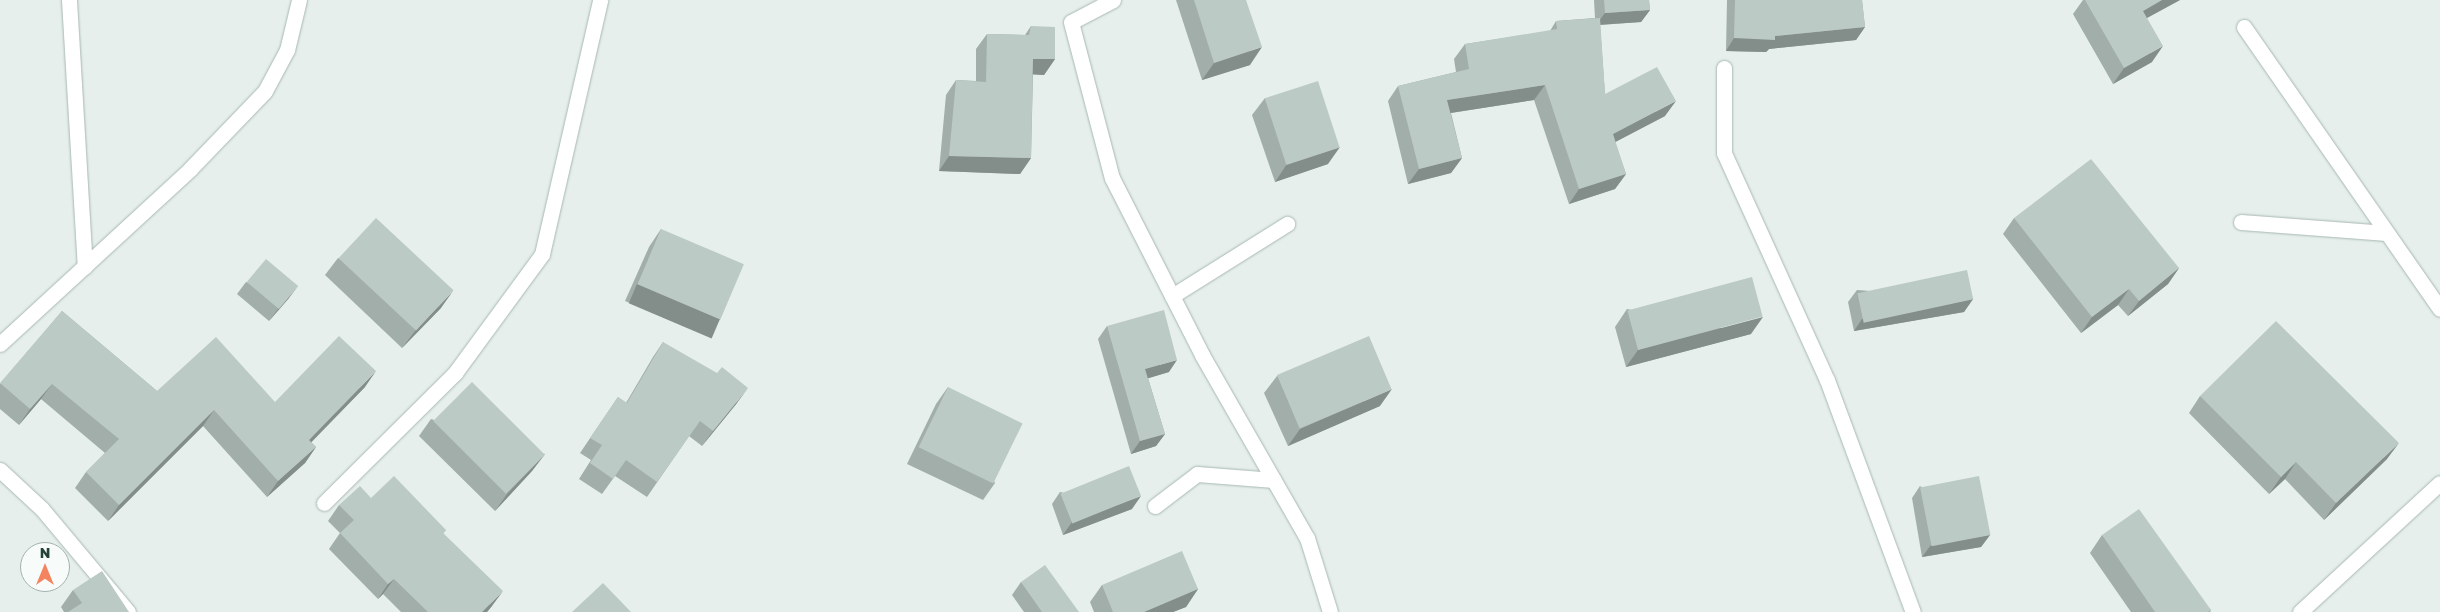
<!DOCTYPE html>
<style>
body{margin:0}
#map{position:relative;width:2440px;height:612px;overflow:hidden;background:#e6efeb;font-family:"Golos Text",sans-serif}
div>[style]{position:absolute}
.roads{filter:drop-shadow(0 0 1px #a8b8b2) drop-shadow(0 0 1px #a8b8b2)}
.minor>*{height:15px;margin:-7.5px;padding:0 7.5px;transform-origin:7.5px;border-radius:7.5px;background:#fff}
.wall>*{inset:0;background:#a1aea9}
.shaded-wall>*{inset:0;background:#838d89;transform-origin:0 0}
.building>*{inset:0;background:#bbcac4;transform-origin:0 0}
span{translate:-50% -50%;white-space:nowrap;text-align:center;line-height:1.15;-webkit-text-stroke:4px #f7fbf9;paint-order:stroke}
.north{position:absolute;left:20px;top:542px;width:50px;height:50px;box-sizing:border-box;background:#f7fbf9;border:1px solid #a3b1ad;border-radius:50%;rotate:0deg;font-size:14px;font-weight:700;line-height:20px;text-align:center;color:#24423a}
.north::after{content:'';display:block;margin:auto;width:18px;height:22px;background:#f4845f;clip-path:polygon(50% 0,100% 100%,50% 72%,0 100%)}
</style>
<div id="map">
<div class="roads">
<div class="minor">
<div style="left:69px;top:0;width:267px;rotate:86.6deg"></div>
<div style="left:1113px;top:0;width:47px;rotate:152.4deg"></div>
<div style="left:1071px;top:22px;width:161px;rotate:75.3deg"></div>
<div style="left:1112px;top:178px;width:199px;rotate:63deg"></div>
<div style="left:1202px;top:355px;width:211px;rotate:60.2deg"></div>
<div style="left:1307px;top:538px;width:77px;rotate:72.7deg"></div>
<div style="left:2244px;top:27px;width:343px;rotate:55.2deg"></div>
<div style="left:1724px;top:68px;width:85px;rotate:90deg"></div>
<div style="left:1724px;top:153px;width:249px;rotate:65.6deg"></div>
<div style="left:1827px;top:380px;width:247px;rotate:69.7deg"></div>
<div style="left:2241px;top:222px;width:146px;rotate:4.3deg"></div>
<div style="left:1172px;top:296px;width:136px;rotate:-32.1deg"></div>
<div style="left:0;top:344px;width:258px;rotate:-42.6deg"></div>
<div style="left:190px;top:169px;width:108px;rotate:-46.1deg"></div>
<div style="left:265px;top:91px;width:47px;rotate:-61.8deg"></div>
<div style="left:287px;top:50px;width:51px;rotate:-76.5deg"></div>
<div style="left:0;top:470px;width:57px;rotate:42.9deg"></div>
<div style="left:42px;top:509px;width:134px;rotate:50.1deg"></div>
<div style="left:324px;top:503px;width:185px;rotate:-44.8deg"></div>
<div style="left:455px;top:373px;width:147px;rotate:-53.8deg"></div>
<div style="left:542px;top:254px;width:261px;rotate:-77.1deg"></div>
<div style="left:1155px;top:506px;width:53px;rotate:-37.3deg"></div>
<div style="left:1197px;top:474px;width:77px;rotate:4.5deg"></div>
<div style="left:2300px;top:612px;width:190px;rotate:-42.7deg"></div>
</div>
</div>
<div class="wall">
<div style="clip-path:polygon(1176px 0,1246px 0,1250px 65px,1202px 80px)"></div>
<div style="clip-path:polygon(1594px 0,1649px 0,1650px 10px,1641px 22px,1600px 25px,1605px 94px,1665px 116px,1615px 142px,1626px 174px,1615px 189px,1569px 204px,1534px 100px,1451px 113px,1462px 158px,1451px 173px,1408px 184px,1388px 101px,1398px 86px,1456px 72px,1454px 59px,1465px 44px,1550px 31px,1556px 21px,1595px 18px)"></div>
<div style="clip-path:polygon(1727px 0,1862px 0,1865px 27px,1856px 40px,1769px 49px,1766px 52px,1726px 51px)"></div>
<div style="clip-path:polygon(2083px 0,2180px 0,2147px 18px,2152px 62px,2113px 84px,2073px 14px)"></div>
<div style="clip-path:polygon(1031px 26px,1055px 59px,1044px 75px,1033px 74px,1031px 158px,1020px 174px,939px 171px,946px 95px,956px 80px,976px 81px,976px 49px,987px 34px,1025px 35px)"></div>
<div style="clip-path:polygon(1265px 98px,1328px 164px,1275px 182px,1252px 115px)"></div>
<div style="clip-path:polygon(2014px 218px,2179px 268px,2168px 284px,2128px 316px,2118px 305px,2081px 333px,2003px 234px)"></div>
<div style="clip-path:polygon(661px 229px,720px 319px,708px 336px,625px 301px,649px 247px)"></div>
<div style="clip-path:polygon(338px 258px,441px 308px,402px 348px,325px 275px)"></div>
<div style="clip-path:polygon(246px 282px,289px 298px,269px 321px,237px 294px)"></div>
<div style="clip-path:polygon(1857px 290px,1973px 299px,1964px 312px,1854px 331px,1848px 302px)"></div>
<div style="clip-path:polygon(1627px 309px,1751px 334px,1626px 367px,1615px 327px)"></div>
<div style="clip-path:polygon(62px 311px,157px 391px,275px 402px,365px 387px,311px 442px,316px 447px,305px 463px,267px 497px,203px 426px,108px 521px,75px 488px,86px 472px,105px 453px,41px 399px,19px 425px,0 409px,0 384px)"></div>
<div style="clip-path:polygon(1107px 326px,1169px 372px,1148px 378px,1165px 434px,1156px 446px,1131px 454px,1098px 339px)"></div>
<div style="clip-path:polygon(663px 342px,737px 403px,702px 446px,689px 436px,647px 497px,615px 476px,602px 494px,579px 479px,591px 460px,580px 453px,618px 397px,626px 403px,653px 357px)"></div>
<div style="clip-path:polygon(1277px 376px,1380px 406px,1288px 446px,1264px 393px)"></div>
<div style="clip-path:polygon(948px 387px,995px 483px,983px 500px,907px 464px,936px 404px)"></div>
<div style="clip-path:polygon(2200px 396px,2387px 459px,2324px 520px,2285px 479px,2269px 494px,2189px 413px)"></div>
<div style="clip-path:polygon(431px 419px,545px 454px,532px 471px,495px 511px,419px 436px)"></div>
<div style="clip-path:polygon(1920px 486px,1990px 535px,1981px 547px,1922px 557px,1912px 498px)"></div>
<div style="clip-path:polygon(1060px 492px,1132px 509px,1063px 535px,1052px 504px)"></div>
<div style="clip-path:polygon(339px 505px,446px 530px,443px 533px,492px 606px,487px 612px,401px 612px,383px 594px,378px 599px,329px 549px,340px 533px,328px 521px)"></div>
<div style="clip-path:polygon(2102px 535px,2211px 610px,2210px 612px,2131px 612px,2090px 553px)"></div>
<div style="clip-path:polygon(1021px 582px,1079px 612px,1024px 612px,1012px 595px)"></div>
<div style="clip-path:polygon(1102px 585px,1198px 589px,1186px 607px,1173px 612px,1094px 612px,1090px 602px)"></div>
<div style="clip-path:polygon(73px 590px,129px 612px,64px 612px,61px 607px)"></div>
</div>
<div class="shaded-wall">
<div style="clip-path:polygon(2162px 0,2180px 0,2132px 26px,2143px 11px)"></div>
<div style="clip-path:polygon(1650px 10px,1641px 22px,1596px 25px,1605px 13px)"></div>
<div style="clip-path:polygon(1865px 27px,1856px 40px,1769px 49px,1766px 52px,1726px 51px,1734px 38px,1775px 36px)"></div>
<div style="clip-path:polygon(2163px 46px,2152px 62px,2113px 84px,2124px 68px)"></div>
<div style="clip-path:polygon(1262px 47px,1250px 65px,1202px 80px,1214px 63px)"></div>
<div style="clip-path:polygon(1033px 59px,1055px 59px,1044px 75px,1023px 74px)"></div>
<div style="clip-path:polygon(1545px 85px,1534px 100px,1437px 115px,1447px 100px)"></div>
<div style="clip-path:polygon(1676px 101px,1665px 116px,1602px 149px,1613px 134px)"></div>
<div style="clip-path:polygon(1340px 147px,1328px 164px,1275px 182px,1287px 164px)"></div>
<div style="clip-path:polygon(949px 156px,1031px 158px,1020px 174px,939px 171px)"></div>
<div style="clip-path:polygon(1462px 158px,1451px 173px,1408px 184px,1419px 169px)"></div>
<div style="clip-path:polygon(1626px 174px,1615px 189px,1569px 204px,1579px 189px)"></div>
<div style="clip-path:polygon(2179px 268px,2168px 284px,2128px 316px,2139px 301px)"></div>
<div style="left:637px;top:284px;width:90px;height:21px;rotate:23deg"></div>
<div style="clip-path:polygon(298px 286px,289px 298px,269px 321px,278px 309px)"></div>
<div style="clip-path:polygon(2129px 289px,2118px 305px,2081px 333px,2092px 317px)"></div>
<div style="clip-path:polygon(453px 291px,441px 308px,402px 348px,415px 331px)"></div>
<div style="clip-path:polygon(1973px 299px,1964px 312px,1854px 331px,1862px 319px)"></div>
<div style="clip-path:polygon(1763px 317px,1751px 334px,1626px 367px,1638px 350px)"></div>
<div style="clip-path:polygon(1177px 360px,1169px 372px,1136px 382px,1145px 369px)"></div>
<div style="clip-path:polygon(376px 371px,365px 387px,298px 456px,309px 440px)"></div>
<div style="clip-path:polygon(52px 384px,41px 399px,19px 425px,30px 409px)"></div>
<div style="clip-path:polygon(748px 388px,737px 403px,702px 446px,713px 431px)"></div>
<div style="clip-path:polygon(1392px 389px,1380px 406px,1288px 446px,1300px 429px)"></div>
<div style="clip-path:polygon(214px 410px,203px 426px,108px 521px,119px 505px)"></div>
<div style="clip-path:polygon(1165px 434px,1156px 446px,1131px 454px,1140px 441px)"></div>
<div style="clip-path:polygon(2399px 443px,2387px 459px,2324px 520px,2336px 503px)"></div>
<div style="clip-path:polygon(316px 447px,305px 463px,267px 497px,278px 481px)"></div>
<div style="clip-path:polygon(545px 454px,532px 471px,495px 511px,507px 494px)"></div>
<div style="clip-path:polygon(2296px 462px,2285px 479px,2269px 494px,2281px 477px)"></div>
<div style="clip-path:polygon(1141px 496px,1132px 509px,1063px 535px,1072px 522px)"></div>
<div style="clip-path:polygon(1990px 535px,1981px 547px,1922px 557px,1931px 545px)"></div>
<div style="clip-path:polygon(394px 579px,383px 594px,378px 599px,388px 584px)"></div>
<div style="clip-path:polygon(1198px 589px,1186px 607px,1173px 612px,1144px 612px)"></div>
<div style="clip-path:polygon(503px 591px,492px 606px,487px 612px,482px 612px)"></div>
</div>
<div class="building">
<div style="clip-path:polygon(1194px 0,1246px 0,1262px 47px,1214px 63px)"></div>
<div style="clip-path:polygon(1604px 0,1649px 0,1650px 10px,1605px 13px)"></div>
<div style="clip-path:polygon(1735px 0,1862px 0,1865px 27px,1775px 36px,1775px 40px,1734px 38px)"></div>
<div style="clip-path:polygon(2085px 0,2162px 0,2143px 11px,2163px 46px,2124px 68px)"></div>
<div style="clip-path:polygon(1600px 18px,1605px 94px,1657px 67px,1676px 101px,1613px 134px,1626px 174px,1579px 189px,1545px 85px,1447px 100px,1462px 158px,1419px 169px,1398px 86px,1469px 69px,1465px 44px,1557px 29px,1556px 21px)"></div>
<div style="clip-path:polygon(1031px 26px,1055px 27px,1055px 59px,1033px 59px,1031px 158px,949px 156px,956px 80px,986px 82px,987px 34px,1029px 35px)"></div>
<div style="left:1318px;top:81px;width:70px;height:56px;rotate:72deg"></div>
<div style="clip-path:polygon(2091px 159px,2179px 268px,2139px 301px,2129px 289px,2092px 317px,2014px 218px)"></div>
<div style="left:376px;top:218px;width:106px;height:55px;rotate:43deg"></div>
<div style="left:661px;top:229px;width:90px;height:60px;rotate:23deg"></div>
<div style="left:266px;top:259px;width:42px;height:30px;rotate:40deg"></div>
<div style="left:1967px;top:270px;width:30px;height:112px;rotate:78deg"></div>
<div style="left:1752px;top:277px;width:41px;height:129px;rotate:75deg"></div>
<div style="clip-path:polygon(1164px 310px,1177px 360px,1145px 369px,1165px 434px,1140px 441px,1107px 326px)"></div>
<div style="clip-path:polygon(62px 311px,157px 391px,216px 337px,275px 402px,339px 336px,376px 371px,309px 440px,316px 447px,278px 481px,214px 410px,119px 505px,86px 472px,119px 439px,52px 384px,30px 409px,0 383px)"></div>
<div style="clip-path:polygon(2276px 321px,2399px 443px,2336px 503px,2296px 462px,2281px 477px,2200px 396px)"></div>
<div style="left:1369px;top:336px;width:58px;height:100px;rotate:67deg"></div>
<div style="clip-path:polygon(663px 342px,717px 373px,722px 367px,748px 388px,713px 431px,700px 421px,657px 482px,626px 460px,613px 479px,590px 463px,602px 445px,590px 438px,618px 397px,627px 403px)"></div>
<div style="left:472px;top:382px;width:103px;height:55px;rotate:45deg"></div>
<div style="left:948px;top:387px;width:83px;height:67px;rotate:26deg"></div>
<div style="left:1129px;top:466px;width:32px;height:74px;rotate:68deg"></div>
<div style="clip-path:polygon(394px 476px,446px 530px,443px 533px,503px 591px,482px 612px,428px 612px,394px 579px,388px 584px,340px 533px,354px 520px,339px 505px,360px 486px,371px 498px)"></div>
<div style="left:1979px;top:476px;width:60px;height:60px;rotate:79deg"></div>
<div style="clip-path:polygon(2139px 509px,2211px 610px,2208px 612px,2155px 612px,2102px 535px)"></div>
<div style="clip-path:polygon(1182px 551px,1198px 589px,1144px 612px,1113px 612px,1102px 585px)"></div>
<div style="clip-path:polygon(1045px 565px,1079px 612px,1042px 612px,1021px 582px)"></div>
<div style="clip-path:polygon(102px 571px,129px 612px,68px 612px,82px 603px,73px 590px)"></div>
<div style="clip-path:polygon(603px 583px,631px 612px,572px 612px)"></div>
</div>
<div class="north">N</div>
</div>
